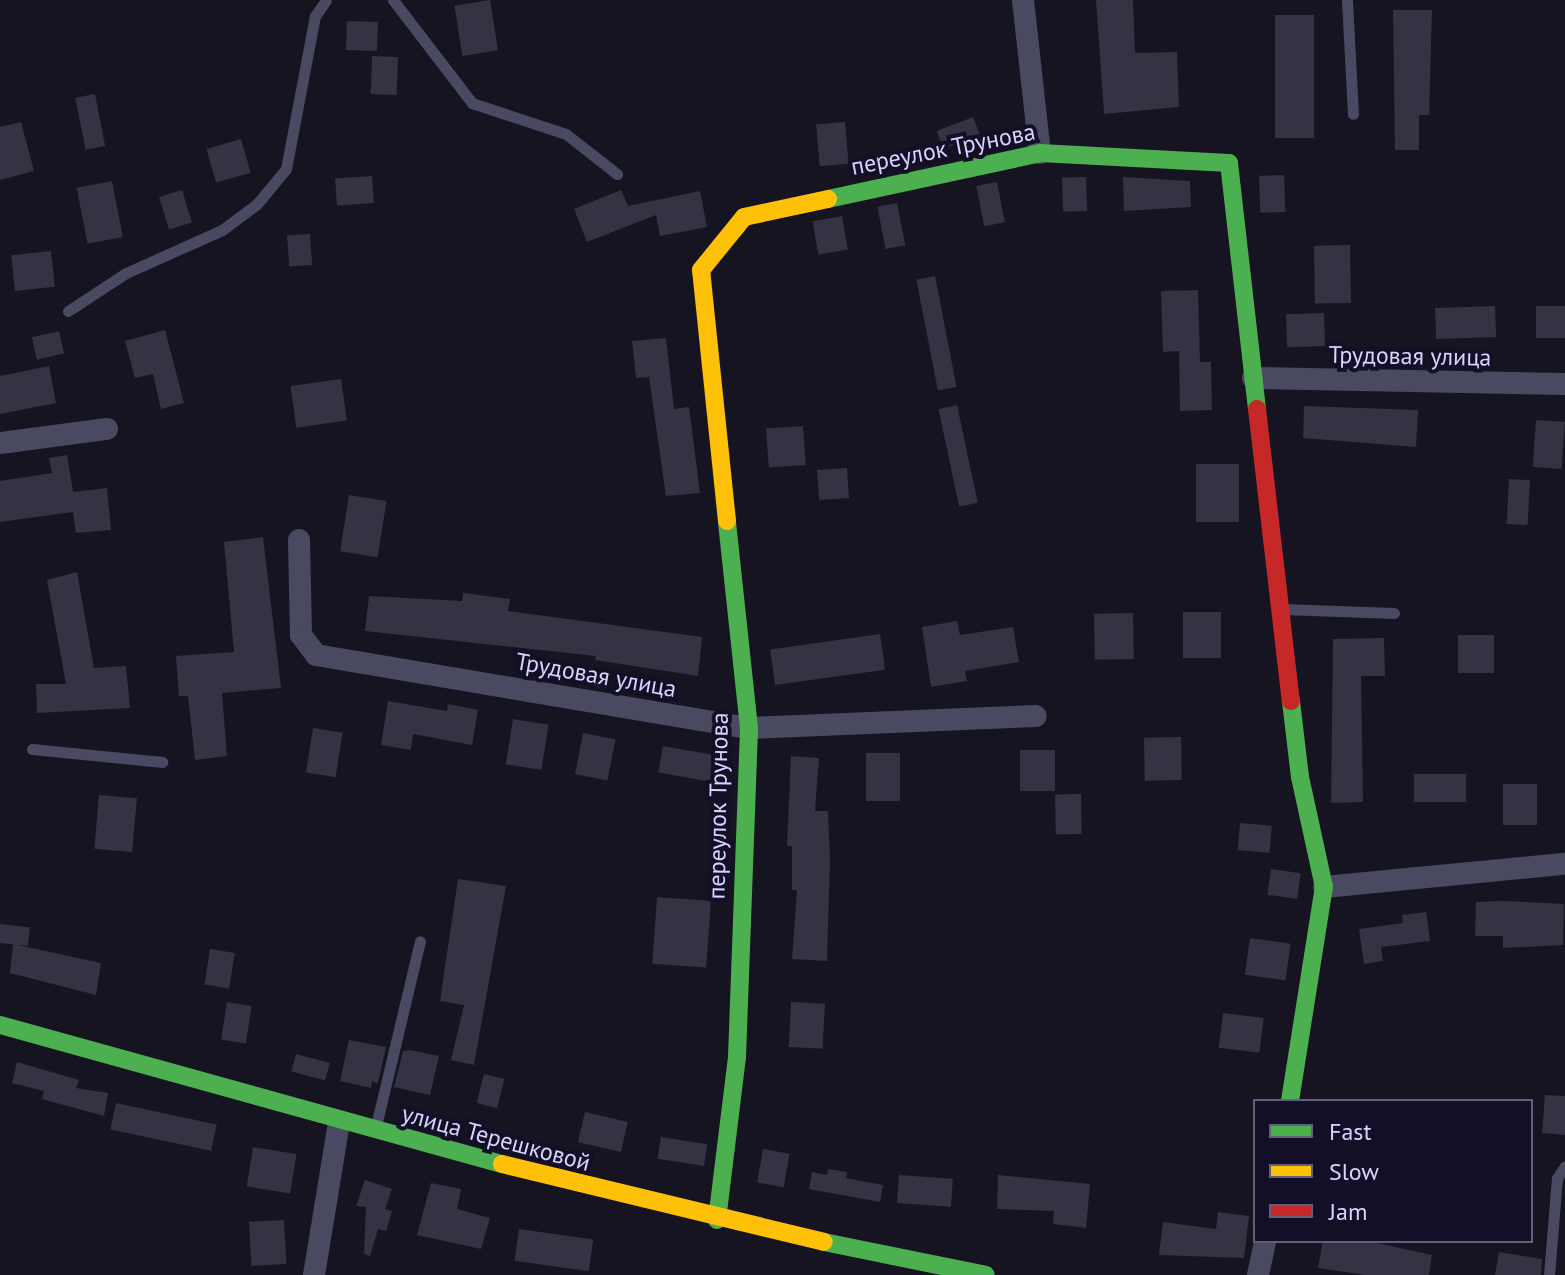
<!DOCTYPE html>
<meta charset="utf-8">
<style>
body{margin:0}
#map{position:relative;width:1565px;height:1275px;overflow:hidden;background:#161421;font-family:"PT Sans",sans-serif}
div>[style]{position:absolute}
.building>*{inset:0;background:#343243;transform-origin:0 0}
.lane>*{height:11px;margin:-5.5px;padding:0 5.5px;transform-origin:5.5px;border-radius:5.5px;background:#4a4962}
.street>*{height:22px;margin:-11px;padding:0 11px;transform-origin:11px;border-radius:11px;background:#4a4962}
.fast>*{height:18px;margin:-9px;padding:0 9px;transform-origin:9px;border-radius:9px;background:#4caf50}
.slow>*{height:18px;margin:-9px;padding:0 9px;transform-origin:9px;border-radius:9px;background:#ffc107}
.jam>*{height:18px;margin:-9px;padding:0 9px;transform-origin:9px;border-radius:9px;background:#c62828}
span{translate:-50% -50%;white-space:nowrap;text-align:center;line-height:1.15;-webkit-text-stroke:8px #130f26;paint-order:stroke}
.street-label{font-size:24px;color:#d9d4ff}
.legend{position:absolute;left:1253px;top:1099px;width:280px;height:144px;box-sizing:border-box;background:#130f26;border:2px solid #625e7d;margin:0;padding:10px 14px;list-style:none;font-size:24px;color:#d9d4ff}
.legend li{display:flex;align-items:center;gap:16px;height:40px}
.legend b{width:40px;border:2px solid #625e7d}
</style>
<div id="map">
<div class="building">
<div style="left:490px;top:0;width:51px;height:36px;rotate:81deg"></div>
<div style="clip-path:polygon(1096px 0,1133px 0,1135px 53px,1177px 52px,1179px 107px,1104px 114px)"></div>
<div style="clip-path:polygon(1393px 10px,1432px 10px,1429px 115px,1419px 115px,1419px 150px,1395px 150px)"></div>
<div style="left:1275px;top:15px;width:39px;height:123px"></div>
<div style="left:347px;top:21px;width:31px;height:29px;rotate:2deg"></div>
<div style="left:372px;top:56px;width:26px;height:38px;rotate:2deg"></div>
<div style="left:95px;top:94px;width:53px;height:20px;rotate:79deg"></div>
<div style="left:973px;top:117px;width:19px;height:39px;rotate:69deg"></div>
<div style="clip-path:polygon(21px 122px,34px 171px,0 180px,0 127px)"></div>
<div style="left:845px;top:122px;width:42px;height:29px;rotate:85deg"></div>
<div style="left:241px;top:139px;width:35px;height:36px;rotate:74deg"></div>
<div style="left:1284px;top:175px;width:37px;height:25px;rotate:88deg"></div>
<div style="left:372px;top:176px;width:27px;height:37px;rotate:86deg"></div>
<div style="left:1086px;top:177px;width:34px;height:24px;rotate:88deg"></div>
<div style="clip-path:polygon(1123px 177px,1190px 181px,1191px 207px,1124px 211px)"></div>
<div style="left:112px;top:181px;width:57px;height:36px;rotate:79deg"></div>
<div style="left:997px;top:182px;width:41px;height:21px;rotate:79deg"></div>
<div style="left:182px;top:190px;width:34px;height:24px;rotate:73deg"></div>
<div style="clip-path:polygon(621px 190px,628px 206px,700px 191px,707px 227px,660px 236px,656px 215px,587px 242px,574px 209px)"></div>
<div style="left:897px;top:203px;width:43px;height:20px;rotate:79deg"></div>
<div style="left:842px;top:216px;width:34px;height:30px;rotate:80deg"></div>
<div style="left:310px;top:234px;width:31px;height:23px;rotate:86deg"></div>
<div style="left:1350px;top:245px;width:58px;height:36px;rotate:89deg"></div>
<div style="left:51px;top:251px;width:36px;height:40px;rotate:84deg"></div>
<div style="left:935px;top:276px;width:113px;height:19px;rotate:79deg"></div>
<div style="clip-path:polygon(1198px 290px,1200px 362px,1211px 362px,1212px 410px,1180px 411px,1179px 351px,1163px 352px,1161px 291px)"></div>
<div style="left:1495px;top:306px;width:31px;height:60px;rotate:88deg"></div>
<div style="left:1565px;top:306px;width:32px;height:29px;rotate:90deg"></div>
<div style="left:1324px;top:313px;width:33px;height:38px;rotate:88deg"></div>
<div style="clip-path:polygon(165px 330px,184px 403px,161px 409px,153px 374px,135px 378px,125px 341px)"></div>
<div style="left:59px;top:331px;width:23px;height:28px;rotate:77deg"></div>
<div style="clip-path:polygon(666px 338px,674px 409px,689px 407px,700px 493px,666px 496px,649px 377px,636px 378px,632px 341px)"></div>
<div style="clip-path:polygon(49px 366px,56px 403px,0 414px,0 376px)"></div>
<div style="left:341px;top:379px;width:42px;height:51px;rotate:82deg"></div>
<div style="left:957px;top:405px;width:100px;height:19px;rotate:78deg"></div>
<div style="clip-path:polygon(1304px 406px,1418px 410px,1416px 447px,1303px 438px)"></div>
<div style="left:1536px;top:420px;width:29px;height:47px;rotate:4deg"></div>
<div style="left:803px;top:426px;width:39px;height:37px;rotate:86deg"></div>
<div style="clip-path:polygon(67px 455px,73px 492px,107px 488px,111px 530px,76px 533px,73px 512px,0 522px,0 481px,52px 473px,49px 458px)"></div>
<div style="left:1196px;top:464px;width:43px;height:58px"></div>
<div style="left:847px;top:468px;width:30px;height:30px;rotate:86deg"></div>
<div style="left:1509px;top:479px;width:21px;height:45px;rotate:3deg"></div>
<div style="left:349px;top:495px;width:38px;height:57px;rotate:9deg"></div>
<div style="clip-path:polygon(263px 537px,281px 688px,222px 693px,227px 756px,195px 760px,188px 696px,179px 696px,176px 656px,234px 652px,224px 542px)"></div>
<div style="clip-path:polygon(77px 572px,94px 668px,126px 666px,130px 708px,37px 713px,36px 684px,66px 684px,47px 580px)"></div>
<div style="clip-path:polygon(463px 593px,510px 599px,508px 611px,702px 637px,698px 676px,595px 660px,596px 656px,365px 631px,369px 596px,462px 601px)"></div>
<div style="left:1183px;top:612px;width:38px;height:46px"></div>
<div style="left:1133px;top:613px;width:46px;height:39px;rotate:89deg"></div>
<div style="clip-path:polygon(957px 621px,960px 635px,1013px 627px,1019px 662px,965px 671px,967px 681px,931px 687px,922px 627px)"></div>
<div style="left:880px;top:634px;width:36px;height:111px;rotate:82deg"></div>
<div style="left:1494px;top:635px;width:38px;height:36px;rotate:90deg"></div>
<div style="clip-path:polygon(1384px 638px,1385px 676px,1361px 676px,1363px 802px,1331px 803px,1333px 639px)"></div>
<div style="clip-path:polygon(388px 701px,447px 711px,448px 704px,478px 710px,472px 745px,413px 734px,411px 750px,381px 745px)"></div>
<div style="left:513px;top:719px;width:36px;height:46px;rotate:9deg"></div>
<div style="left:313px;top:728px;width:30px;height:45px;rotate:9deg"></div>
<div style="left:583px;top:733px;width:33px;height:42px;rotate:11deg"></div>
<div style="left:1181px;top:737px;width:43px;height:37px;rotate:89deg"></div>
<div style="left:663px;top:746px;width:60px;height:27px;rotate:10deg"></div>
<div style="left:1055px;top:750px;width:41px;height:35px;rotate:90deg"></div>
<div style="left:866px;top:753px;width:34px;height:48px"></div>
<div style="clip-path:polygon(791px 756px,819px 758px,815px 811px,828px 811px,830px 861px,827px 961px,792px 959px,797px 890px,792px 890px,792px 846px,787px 846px)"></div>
<div style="left:1414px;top:774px;width:52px;height:28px"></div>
<div style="left:1503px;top:784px;width:34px;height:41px"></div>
<div style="left:1081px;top:794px;width:40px;height:26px;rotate:89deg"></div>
<div style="left:99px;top:795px;width:38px;height:54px;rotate:5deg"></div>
<div style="left:1240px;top:823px;width:32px;height:27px;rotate:5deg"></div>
<div style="left:1271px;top:869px;width:30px;height:26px;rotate:8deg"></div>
<div style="clip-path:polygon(458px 879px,506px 886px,474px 1065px,451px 1060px,464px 1005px,440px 1001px)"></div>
<div style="left:657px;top:897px;width:54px;height:67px;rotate:4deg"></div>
<div style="clip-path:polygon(1504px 901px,1564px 904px,1563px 945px,1503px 948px,1503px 936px,1475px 936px,1476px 902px)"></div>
<div style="clip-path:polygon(1426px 912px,1430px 941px,1381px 947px,1383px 961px,1364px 964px,1359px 929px,1403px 923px,1402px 915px)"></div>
<div style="left:0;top:924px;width:30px;height:19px;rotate:6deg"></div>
<div style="left:1250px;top:938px;width:41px;height:37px;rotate:8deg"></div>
<div style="clip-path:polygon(13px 944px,101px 963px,96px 995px,10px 973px)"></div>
<div style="left:210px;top:949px;width:25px;height:36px;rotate:9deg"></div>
<div style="left:227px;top:1002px;width:25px;height:38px;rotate:9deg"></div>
<div style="left:791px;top:1002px;width:34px;height:45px;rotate:3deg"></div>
<div style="left:1223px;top:1013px;width:41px;height:35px;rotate:7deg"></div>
<div style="clip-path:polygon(349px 1040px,386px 1047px,378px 1083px,372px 1081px,371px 1088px,340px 1081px)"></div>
<div style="clip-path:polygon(410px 1050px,439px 1056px,430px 1095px,394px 1087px,403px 1051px)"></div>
<div style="left:296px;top:1054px;width:35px;height:18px;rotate:15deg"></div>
<div style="clip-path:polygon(17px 1062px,79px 1080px,76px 1088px,108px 1093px,104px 1116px,42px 1099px,44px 1091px,12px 1083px)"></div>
<div style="left:484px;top:1074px;width:21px;height:30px;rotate:14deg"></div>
<div style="clip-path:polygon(1545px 1095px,1565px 1096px,1565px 1135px,1542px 1133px)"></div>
<div style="left:116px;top:1103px;width:103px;height:27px;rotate:12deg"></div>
<div style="left:585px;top:1112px;width:44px;height:31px;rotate:13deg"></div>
<div style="left:661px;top:1137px;width:47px;height:22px;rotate:9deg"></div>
<div style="left:253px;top:1147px;width:44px;height:40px;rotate:9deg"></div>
<div style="left:763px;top:1149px;width:27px;height:34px;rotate:10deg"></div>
<div style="clip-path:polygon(828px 1169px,847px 1172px,846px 1178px,883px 1185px,880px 1202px,809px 1189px,812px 1172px,827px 1175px)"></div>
<div style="left:899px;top:1175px;width:54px;height:28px;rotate:4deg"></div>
<div style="clip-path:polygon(998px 1175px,1090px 1184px,1086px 1228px,1053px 1224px,1054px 1211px,997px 1209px)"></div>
<div style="clip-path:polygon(365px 1180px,392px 1189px,385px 1209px,392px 1211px,386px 1231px,378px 1229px,370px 1256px,364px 1254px,366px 1207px,356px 1206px)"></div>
<div style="clip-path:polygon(431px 1183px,461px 1189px,457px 1209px,490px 1218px,481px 1249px,417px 1235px)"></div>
<div style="clip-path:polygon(1218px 1212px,1249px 1216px,1244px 1258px,1159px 1255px,1163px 1222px,1216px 1229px)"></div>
<div style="left:284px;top:1220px;width:44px;height:35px;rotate:87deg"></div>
<div style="left:519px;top:1229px;width:75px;height:32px;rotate:8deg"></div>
<div style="clip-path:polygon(1323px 1241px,1368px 1241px,1432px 1255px,1429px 1275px,1365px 1275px,1318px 1268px)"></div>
<div style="clip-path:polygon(1499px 1252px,1542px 1259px,1541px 1275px,1495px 1275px)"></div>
</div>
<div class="lane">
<div style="left:393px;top:0;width:130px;rotate:52.5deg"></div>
<div style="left:472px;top:103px;width:99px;rotate:18.3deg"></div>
<div style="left:566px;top:134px;width:65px;rotate:38.1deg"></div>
<div style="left:1347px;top:0;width:114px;rotate:87deg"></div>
<div style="left:68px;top:311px;width:69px;rotate:-33.2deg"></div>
<div style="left:126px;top:273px;width:105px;rotate:-24.1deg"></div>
<div style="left:222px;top:230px;width:44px;rotate:-36.6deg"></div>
<div style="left:257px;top:204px;width:45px;rotate:-50.4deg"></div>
<div style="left:286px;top:169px;width:156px;rotate:-79.3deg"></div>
<div style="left:315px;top:16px;width:19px;rotate:-55deg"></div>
<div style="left:1283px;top:609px;width:111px;rotate:2.1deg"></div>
<div style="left:32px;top:749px;width:131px;rotate:5.7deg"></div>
<div style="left:375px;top:1130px;width:194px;rotate:-76.6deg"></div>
<div style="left:1549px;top:1275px;width:97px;rotate:-85.3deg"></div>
<div style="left:1557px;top:1178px;width:14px;rotate:-56deg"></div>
</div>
<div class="street">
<div style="left:1023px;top:0;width:154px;rotate:83.7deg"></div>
<div style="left:1253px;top:378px;width:312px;rotate:1.1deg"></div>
<div style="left:0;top:443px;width:108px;rotate:-7.5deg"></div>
<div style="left:299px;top:540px;width:95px;rotate:88.8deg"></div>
<div style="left:301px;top:635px;width:25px;rotate:53deg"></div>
<div style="left:316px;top:655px;width:439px;rotate:9.6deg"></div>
<div style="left:749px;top:728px;width:287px;rotate:-2.4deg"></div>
<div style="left:1324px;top:887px;width:242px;rotate:-5.5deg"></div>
<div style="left:314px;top:1275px;width:155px;rotate:-80.7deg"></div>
<div style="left:1258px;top:1275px;width:35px;rotate:-78deg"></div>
</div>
<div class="fast">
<div style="left:828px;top:199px;width:217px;rotate:-12.2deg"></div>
<div style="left:1040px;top:153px;width:189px;rotate:3deg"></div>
<div style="left:1229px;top:163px;width:248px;rotate:83.5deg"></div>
<div style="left:0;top:1025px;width:521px;rotate:15.48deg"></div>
<div style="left:1290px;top:1101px;width:217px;rotate:-81deg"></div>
<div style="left:1324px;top:887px;width:113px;rotate:-102.3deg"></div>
<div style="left:1300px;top:777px;width:77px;rotate:-96.8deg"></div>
<div style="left:717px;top:1220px;width:164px;rotate:-83deg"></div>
<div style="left:737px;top:1057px;width:329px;rotate:-87.9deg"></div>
<div style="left:749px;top:728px;width:208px;rotate:-96.1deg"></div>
<div style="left:824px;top:1242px;width:165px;rotate:11.5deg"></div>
</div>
<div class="slow">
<div style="left:727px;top:521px;width:252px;rotate:-95.9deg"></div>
<div style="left:701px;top:270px;width:68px;rotate:-50.9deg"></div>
<div style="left:744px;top:217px;width:86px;rotate:-12.1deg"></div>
<div style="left:502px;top:1164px;width:331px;rotate:13.6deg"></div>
</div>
<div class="jam">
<div style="left:1257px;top:409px;width:294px;rotate:83.4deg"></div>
</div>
<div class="street-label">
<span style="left:943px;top:149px;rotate:-11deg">переулок Трунова</span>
<span style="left:1410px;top:356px;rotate:1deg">Трудовая улица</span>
<span style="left:596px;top:675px;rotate:10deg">Трудовая улица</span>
<span style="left:718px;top:806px;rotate:-89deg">переулок Трунова</span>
<span style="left:496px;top:1138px;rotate:15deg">улица Терешковой</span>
</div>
<ul class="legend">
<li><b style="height:10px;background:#4caf50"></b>Fast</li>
<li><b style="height:10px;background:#ffc107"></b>Slow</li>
<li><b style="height:10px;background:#c62828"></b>Jam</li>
</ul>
</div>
